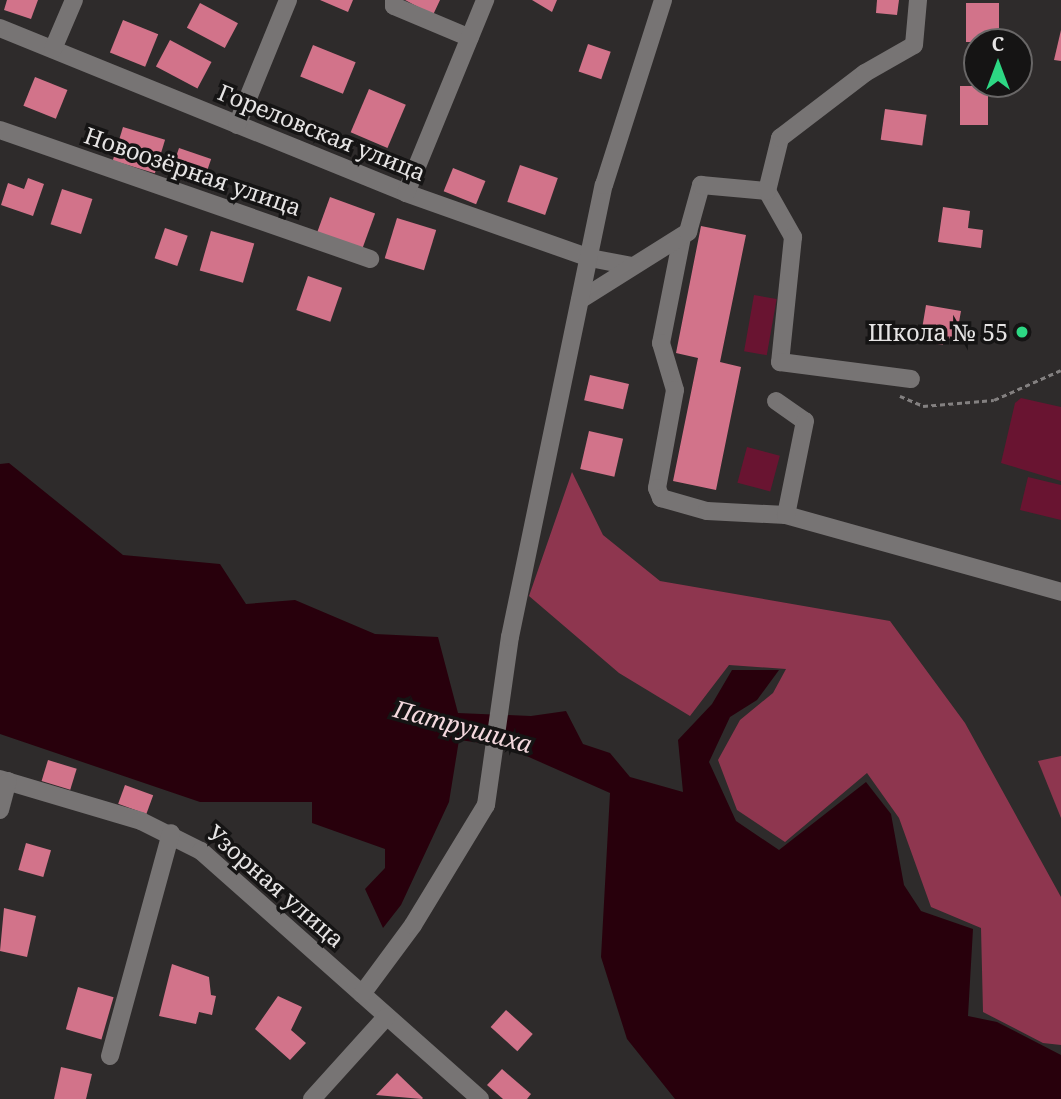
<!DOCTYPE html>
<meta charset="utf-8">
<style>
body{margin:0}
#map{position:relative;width:1061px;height:1099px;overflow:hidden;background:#2e2b2b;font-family:"Noto Serif",serif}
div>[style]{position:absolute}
.green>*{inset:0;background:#691431;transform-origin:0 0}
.forest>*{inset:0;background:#8e364f}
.water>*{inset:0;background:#28000c}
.building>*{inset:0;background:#d2738a;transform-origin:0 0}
.path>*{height:2.5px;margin-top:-1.25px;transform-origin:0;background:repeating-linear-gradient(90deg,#838080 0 5px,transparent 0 8.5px)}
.minor>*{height:18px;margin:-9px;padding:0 9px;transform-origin:9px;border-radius:9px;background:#777474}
.dots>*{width:19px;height:19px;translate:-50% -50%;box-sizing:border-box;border:4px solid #151414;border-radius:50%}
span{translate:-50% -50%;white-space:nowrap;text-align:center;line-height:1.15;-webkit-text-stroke:7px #151414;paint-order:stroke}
.street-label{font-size:23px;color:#e6e4e4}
.poi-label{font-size:23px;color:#e6e4e4}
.right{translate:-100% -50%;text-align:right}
.water-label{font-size:24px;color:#f4d9de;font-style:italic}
.north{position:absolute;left:963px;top:28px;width:70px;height:70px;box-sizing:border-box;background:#151414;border:2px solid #696767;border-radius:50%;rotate:0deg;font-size:19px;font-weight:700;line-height:28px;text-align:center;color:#e6e4e4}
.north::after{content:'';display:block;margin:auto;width:24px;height:32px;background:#2dd884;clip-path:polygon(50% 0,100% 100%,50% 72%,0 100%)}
</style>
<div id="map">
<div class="green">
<div style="left:754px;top:295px;width:23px;height:57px;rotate:10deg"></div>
<div style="clip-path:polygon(1021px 398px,1061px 407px,1061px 481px,1001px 463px,1015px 403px)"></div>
<div style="left:747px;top:447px;width:34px;height:37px;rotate:15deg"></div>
<div style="clip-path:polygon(1028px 477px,1061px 485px,1061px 520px,1020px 510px)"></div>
</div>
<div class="forest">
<div style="clip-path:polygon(572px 472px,603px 535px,660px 581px,890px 621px,965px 723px,1061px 897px,1061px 1045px,1043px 1043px,983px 1012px,981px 928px,931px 907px,899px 818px,867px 773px,785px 842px,737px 810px,718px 760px,740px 720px,773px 693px,786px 669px,729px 665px,690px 716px,619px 673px,529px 596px)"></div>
<div style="clip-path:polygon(1061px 756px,1061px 818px,1038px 761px)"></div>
</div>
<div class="water">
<div style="clip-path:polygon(9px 463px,123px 555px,220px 564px,246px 604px,295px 600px,375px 634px,438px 637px,458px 713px,531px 716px,566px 711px,583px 744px,610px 753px,630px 777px,683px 792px,678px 740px,712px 704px,732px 670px,779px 670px,757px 700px,730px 717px,709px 762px,736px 821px,779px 850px,866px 782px,891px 814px,904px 885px,921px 911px,973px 929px,968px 1016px,997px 1022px,1061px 1055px,1061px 1099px,675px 1099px,627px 1039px,601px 957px,610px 793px,504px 746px,459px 740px,449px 802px,401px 905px,383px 928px,365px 889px,385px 868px,385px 849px,312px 823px,312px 802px,200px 802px,0 734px,0 464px)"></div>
</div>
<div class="building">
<div style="clip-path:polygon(7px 0,38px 0,31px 19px,4px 10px)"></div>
<div style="clip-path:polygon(320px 0,353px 0,348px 12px)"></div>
<div style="clip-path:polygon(405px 0,440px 0,433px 15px)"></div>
<div style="clip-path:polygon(532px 0,557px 0,552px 12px)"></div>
<div style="clip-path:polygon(877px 0,899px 0,897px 15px,876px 13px)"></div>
<div style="left:200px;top:3px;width:43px;height:28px;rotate:28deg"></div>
<div style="left:966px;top:3px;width:33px;height:39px"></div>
<div style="left:123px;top:20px;width:38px;height:35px;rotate:22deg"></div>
<div style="clip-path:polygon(1061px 30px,1061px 61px,1054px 60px)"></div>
<div style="left:170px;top:40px;width:47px;height:30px;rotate:28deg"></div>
<div style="left:588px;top:44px;width:24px;height:29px;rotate:19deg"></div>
<div style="left:313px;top:45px;width:46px;height:34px;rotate:22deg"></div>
<div style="left:35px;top:77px;width:35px;height:31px;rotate:22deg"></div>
<div style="left:960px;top:86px;width:28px;height:39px"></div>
<div style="left:369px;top:89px;width:40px;height:47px;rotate:23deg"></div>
<div style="left:885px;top:109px;width:42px;height:31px;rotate:8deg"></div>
<div style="left:123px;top:127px;width:44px;height:35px;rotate:17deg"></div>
<div style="left:179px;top:148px;width:34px;height:29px;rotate:19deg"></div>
<div style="left:520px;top:165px;width:40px;height:39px;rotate:19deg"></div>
<div style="left:453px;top:168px;width:35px;height:25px;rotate:22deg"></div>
<div style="clip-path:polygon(28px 178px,44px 184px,33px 216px,1px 205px,8px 183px,24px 189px)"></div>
<div style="left:62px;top:189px;width:32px;height:37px;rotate:18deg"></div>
<div style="left:330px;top:197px;width:48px;height:38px;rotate:20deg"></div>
<div style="clip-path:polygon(943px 207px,970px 211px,968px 228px,983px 230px,981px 248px,938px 242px)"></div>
<div style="left:397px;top:218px;width:41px;height:42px;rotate:17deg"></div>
<div style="clip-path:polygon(701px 226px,746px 235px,720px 362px,741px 367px,716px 490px,673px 481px,698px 358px,676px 353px)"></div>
<div style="left:165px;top:228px;width:24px;height:32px;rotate:19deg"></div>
<div style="left:211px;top:231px;width:45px;height:41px;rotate:16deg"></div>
<div style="left:308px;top:276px;width:36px;height:36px;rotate:19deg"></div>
<div style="clip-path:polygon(926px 305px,961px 311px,956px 339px,944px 338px,943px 345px,920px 341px)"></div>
<div style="left:590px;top:375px;width:40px;height:26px;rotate:13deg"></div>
<div style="left:589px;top:431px;width:35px;height:39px;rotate:13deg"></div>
<div style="left:48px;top:760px;width:30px;height:22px;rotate:17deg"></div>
<div style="left:125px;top:785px;width:30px;height:20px;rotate:20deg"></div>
<div style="left:26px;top:843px;width:26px;height:28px;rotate:16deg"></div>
<div style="clip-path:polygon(4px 908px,36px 916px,27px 957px,0 951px)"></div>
<div style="clip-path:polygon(172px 964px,209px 977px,211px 995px,216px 996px,212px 1015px,199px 1012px,196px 1024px,159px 1016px)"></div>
<div style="left:78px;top:987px;width:37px;height:44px;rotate:16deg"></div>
<div style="clip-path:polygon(278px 996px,302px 1007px,291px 1030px,306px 1043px,290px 1060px,255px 1029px)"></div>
<div style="left:506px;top:1010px;width:36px;height:23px;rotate:42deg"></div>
<div style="clip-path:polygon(61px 1067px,92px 1074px,86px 1099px,54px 1099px)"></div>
<div style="clip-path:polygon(502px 1069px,531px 1094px,527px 1099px,503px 1099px,487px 1085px)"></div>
<div style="clip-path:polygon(397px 1073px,423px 1098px,422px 1099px,376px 1095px)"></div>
</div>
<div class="path">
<div style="left:900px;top:396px;width:25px;rotate:23deg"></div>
<div style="left:923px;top:406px;width:71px;rotate:-4.8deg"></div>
<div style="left:994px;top:400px;width:73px;rotate:-24.1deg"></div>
</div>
<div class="minor">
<div style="left:394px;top:0;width:6px;rotate:90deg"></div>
<div style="left:394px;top:6px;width:82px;rotate:22.8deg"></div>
<div style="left:0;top:28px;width:438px;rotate:22.1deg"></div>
<div style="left:406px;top:193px;width:195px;rotate:19.5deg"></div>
<div style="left:590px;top:258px;width:43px;rotate:10.8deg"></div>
<div style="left:53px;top:49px;width:53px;rotate:-66.8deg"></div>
<div style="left:237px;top:125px;width:135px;rotate:-67.8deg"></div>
<div style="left:0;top:130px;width:392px;rotate:19.2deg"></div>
<div style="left:767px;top:191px;width:53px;rotate:60.5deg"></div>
<div style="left:793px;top:237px;width:126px;rotate:95.9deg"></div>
<div style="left:780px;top:362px;width:132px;rotate:7.4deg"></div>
<div style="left:406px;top:193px;width:209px;rotate:-67.7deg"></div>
<div style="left:682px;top:237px;width:108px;rotate:101.2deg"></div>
<div style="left:661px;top:343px;width:49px;rotate:73.4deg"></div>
<div style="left:675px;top:390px;width:100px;rotate:100.4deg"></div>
<div style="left:657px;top:488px;width:11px;rotate:68deg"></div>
<div style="left:661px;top:498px;width:48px;rotate:15.8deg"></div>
<div style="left:707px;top:511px;width:79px;rotate:2.9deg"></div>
<div style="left:786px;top:515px;width:286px;rotate:15.6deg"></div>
<div style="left:580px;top:300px;width:128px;rotate:-32.2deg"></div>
<div style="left:688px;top:232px;width:49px;rotate:-74.5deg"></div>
<div style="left:701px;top:185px;width:66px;rotate:5.2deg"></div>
<div style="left:767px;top:191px;width:55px;rotate:-76.2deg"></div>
<div style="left:780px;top:138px;width:107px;rotate:-37.4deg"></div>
<div style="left:865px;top:73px;width:56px;rotate:-29.7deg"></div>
<div style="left:914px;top:45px;width:45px;rotate:-84.9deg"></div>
<div style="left:776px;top:401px;width:35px;rotate:35deg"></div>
<div style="left:805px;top:421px;width:96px;rotate:101.4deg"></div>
<div style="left:0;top:779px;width:147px;rotate:16.6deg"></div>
<div style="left:141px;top:821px;width:67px;rotate:26.6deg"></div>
<div style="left:201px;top:851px;width:373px;rotate:41.6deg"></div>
<div style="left:0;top:810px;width:30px;rotate:-75deg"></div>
<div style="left:362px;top:994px;width:86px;rotate:-53.5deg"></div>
<div style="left:413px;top:925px;width:140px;rotate:-58.7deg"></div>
<div style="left:486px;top:805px;width:170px;rotate:-81.9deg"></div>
<div style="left:510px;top:637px;width:462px;rotate:-78.3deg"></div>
<div style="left:604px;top:185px;width:194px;rotate:-72.3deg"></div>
<div style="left:110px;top:1056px;width:231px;rotate:-74.7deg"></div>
<div style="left:312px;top:1099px;width:110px;rotate:-47.9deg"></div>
</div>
<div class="dots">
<div style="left:1022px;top:332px;background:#2dd884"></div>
</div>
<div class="street-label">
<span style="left:322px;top:132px;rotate:22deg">Гореловская улица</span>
<span style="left:193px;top:171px;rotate:19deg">Новоозёрная улица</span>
<span style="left:276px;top:886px;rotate:41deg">Узорная улица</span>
</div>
<div class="poi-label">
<span class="right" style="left:1008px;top:332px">Школа № 55</span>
</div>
<div class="water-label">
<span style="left:463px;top:726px;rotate:15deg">Патрушиха</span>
</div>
<div class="north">С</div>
</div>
